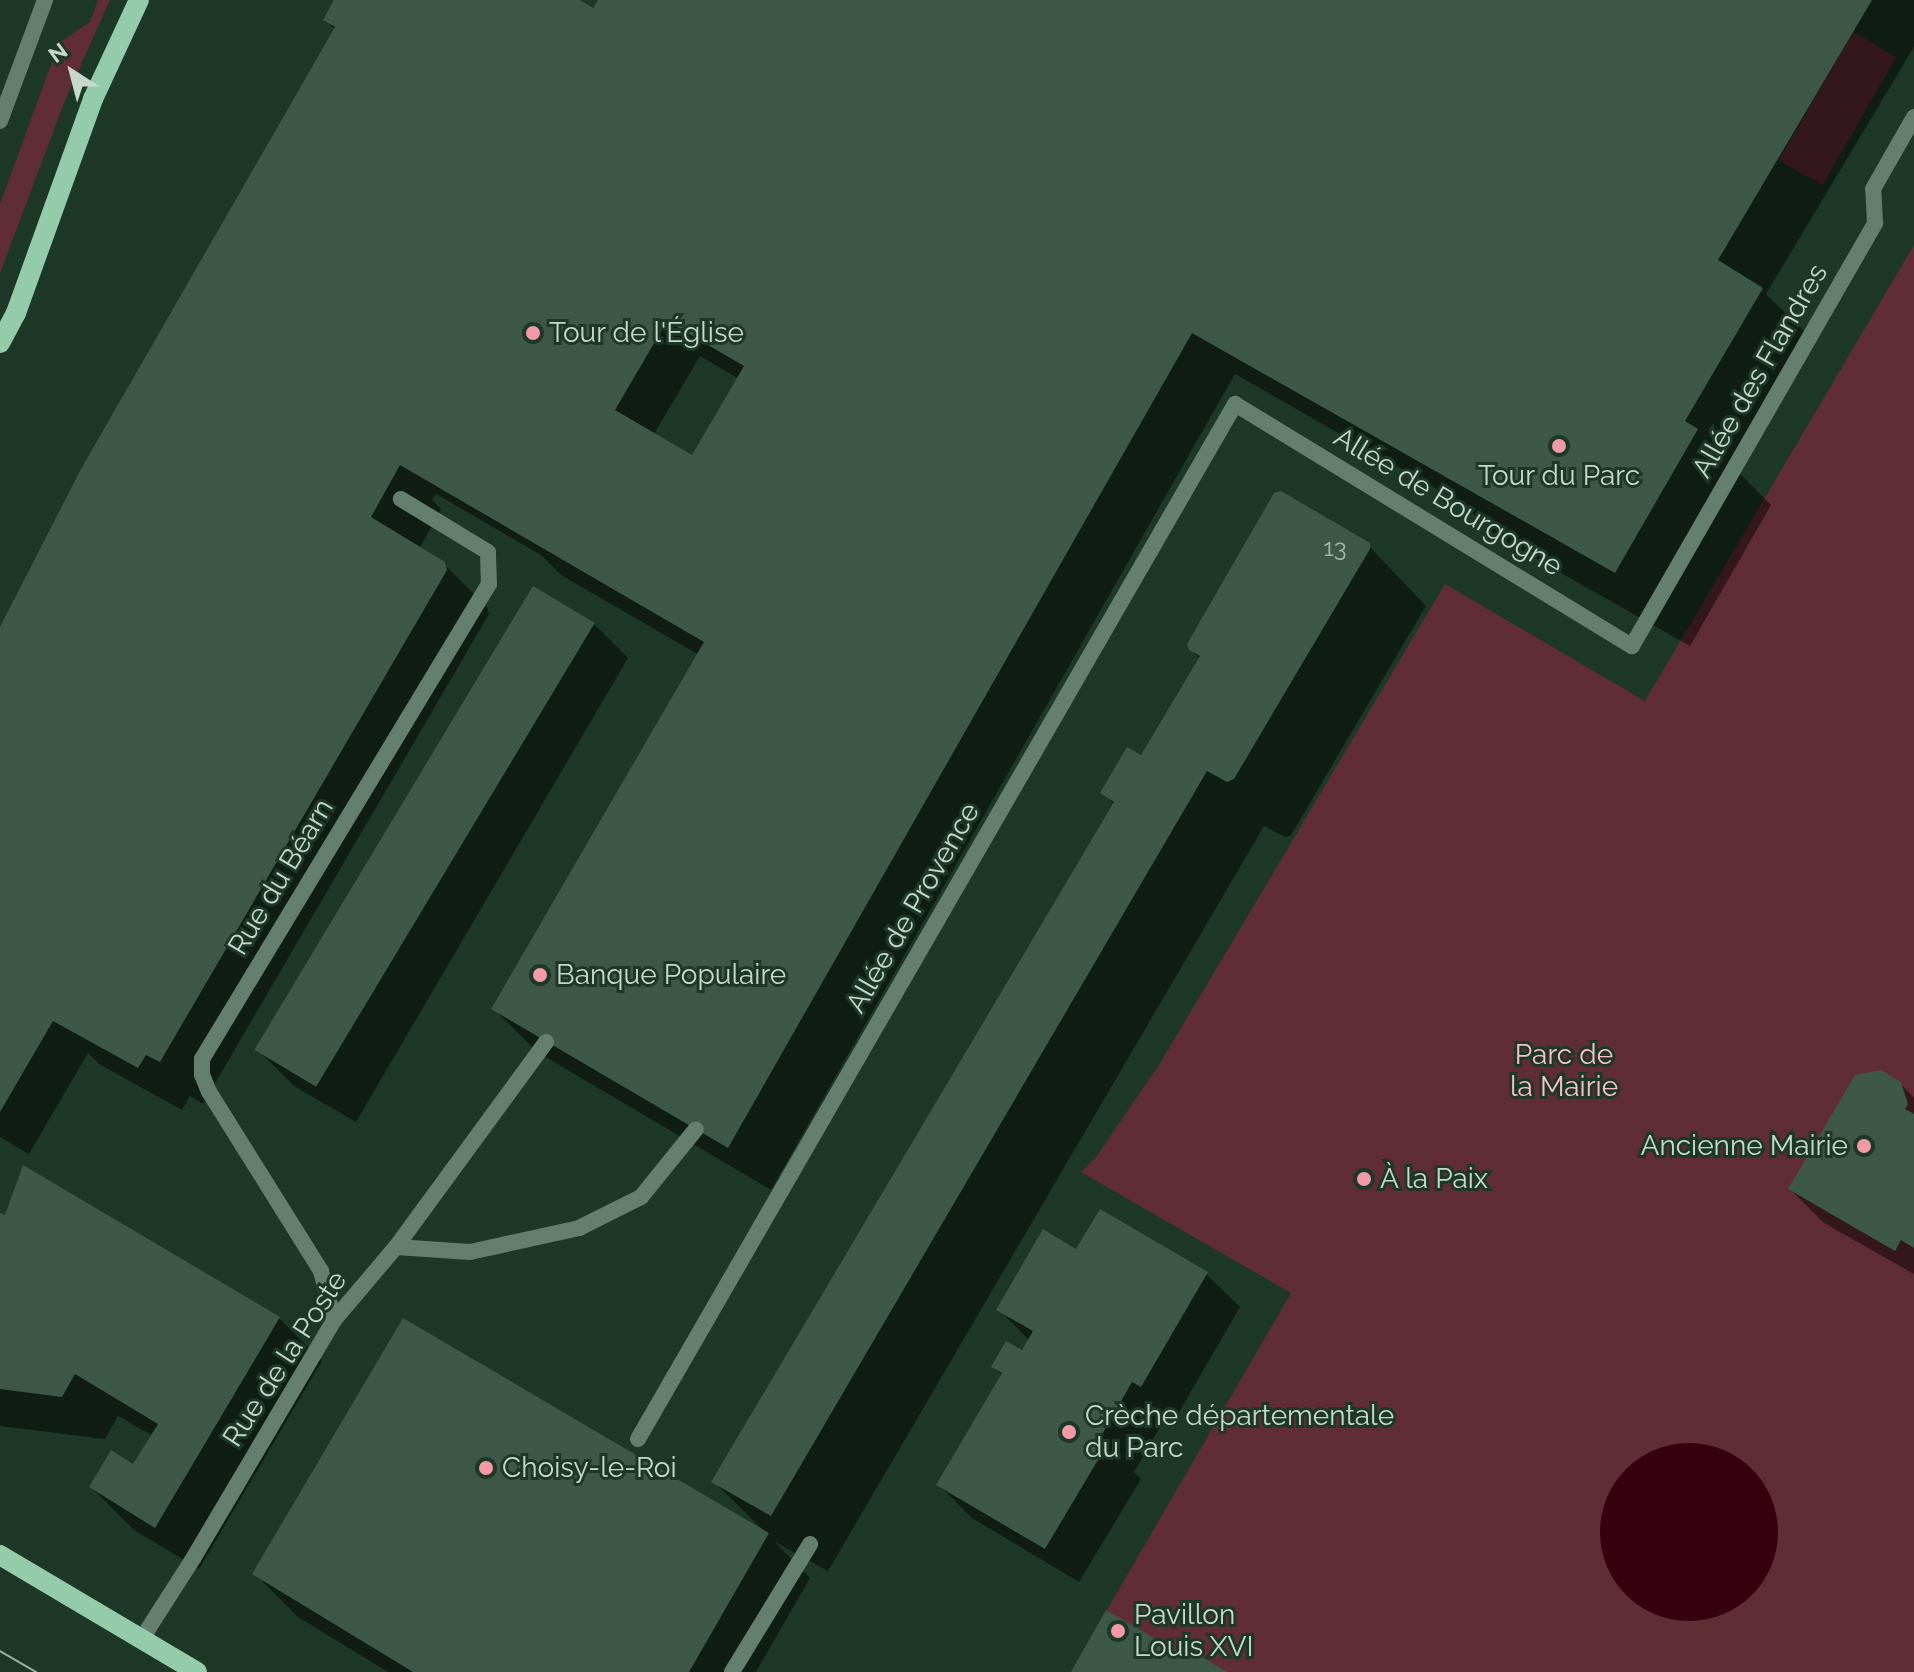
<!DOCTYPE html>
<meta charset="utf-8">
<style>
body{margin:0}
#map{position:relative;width:1914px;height:1672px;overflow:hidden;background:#1d3829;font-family:Raleway,sans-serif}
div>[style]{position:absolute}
.green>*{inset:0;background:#602c36;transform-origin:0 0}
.water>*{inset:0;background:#36000f}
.round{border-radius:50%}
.shadow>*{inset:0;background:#0007}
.building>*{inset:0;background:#3d5848;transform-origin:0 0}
.service>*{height:16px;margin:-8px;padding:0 8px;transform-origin:8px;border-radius:8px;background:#647f6f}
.minor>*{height:16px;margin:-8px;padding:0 8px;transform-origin:8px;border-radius:8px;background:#647f6f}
.primary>*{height:20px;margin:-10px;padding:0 10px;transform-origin:10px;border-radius:10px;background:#94ccab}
.tram>*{height:2px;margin:-1px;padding:0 1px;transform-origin:1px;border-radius:1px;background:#9cafa4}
.dots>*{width:22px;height:22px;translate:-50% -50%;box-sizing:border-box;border:4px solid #1d3829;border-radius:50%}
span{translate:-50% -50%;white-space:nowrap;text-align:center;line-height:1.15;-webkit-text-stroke:6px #1d3829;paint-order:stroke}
.number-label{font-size:24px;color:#a4b7ac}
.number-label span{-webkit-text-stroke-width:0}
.poi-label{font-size:28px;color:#c7d7cd}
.left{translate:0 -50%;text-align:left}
.right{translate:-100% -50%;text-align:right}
.street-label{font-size:28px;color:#c7d7cd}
.park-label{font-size:28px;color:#fcbfc7}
.north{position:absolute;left:32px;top:32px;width:80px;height:80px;-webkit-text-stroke:6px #1d3829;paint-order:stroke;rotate:324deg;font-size:22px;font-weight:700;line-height:32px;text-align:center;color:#c7d7cd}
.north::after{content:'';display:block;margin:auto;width:28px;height:36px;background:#c7d7cd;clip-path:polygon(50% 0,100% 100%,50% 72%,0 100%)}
</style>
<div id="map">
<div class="green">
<div style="clip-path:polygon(98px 0,110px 0,66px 98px,0 273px,0 204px,59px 43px,90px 22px)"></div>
<div style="left:1853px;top:32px;width:50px;height:148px;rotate:30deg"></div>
<div style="clip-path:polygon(1914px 245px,1914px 1672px,1071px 1672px,1291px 1293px,1081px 1172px,1097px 1156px,1162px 1060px,1445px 584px,1645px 701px)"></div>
</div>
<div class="water">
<div class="round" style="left:1600px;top:1443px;width:178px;height:178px"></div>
</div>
<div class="shadow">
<div style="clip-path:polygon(evenodd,337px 0,576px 0,594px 10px,600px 0,1914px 0,1914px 47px,1766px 294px,1805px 332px,1729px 463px,1771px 505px,1690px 646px,1496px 536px,1463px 504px,1235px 374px,771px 1190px,537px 1052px,494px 1009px,699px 655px,561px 575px,541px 555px,436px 494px,432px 500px,441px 509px,419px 549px,444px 564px,487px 607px,489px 614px,203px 1104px,190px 1096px,182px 1110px,99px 1064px,88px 1053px,29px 1154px,0 1137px,0 631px,336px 30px,325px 20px,337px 0,700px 356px,739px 379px,693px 457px,654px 434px,700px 356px)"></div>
<div style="clip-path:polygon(1368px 545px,1426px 606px,1291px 835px,1285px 837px,1264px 826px,828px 1571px,775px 1542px,810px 1578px,756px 1672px,388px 1672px,298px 1617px,255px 1574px,763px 1530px,714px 1482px,1114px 804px,1103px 793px,1142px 758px,1200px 659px,1190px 648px)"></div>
<div style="clip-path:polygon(594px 624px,628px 658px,356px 1122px,294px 1086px,260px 1052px)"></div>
<div style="clip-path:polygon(1900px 1083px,1914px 1098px,1914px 1274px,1824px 1223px,1790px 1189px)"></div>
<div style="clip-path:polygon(0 1215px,279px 1318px,322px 1361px,199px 1569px,134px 1530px,91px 1487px,134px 1467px,153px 1436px,118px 1416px,105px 1439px,0 1426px)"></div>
<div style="clip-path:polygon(1077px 1252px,1206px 1274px,1240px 1307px,1175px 1419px,1167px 1415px,1134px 1472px,1141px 1479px,1079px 1582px,972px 1518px,939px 1485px,1003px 1376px,993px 1367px,1023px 1353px,1030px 1341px,999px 1310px)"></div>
</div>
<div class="building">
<div style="clip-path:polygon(evenodd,334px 0,580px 0,593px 8px,598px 0,1872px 0,1718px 260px,1763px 288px,1685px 421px,1698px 429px,1615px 573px,1192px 333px,728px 1148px,491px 1009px,704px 642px,400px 465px,371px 517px,445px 562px,447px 570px,160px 1062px,146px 1055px,138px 1068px,53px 1021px,0 1112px,0 627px,81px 469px,335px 27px,323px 20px,334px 0,667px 321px,744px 366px,692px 455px,615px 410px,667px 321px)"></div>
<div style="clip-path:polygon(1281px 491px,1370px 543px,1370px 549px,1234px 779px,1227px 782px,1207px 771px,771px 1516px,711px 1482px,1114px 802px,1100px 793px,1127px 747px,1141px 755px,1200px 656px,1189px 650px,1187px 644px,1274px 493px)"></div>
<div style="left:533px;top:586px;width:72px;height:541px;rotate:31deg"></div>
<div style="clip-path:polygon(1881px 1070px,1901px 1082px,1908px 1104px,1905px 1109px,1914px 1114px,1914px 1248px,1901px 1240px,1895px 1251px,1788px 1189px,1855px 1075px)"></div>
<div style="clip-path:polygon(23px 1165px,280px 1317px,155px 1528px,89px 1487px,111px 1450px,133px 1464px,158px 1424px,75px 1374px,62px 1397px,0 1389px,0 1213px,5px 1215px)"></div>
<div style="clip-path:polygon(1100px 1209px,1208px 1272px,1141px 1387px,1132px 1382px,1100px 1438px,1108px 1443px,1045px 1549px,936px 1485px,1002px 1373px,991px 1367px,1006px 1341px,1022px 1350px,1033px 1331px,996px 1310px,1043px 1229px,1076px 1249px)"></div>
<div style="clip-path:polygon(403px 1318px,769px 1533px,689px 1672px,413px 1672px,252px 1574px)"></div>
<div style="clip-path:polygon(1106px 1610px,1185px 1656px,1188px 1653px,1202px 1657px,1227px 1672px,1071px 1672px)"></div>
</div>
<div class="service">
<div style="left:0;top:121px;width:129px;rotate:-69.6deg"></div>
<div style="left:396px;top:1247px;width:74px;rotate:3.9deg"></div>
<div style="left:470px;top:1252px;width:112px;rotate:-12.4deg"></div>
<div style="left:579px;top:1228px;width:69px;rotate:-26.6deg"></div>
<div style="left:641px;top:1197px;width:87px;rotate:-51deg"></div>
<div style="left:334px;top:1320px;width:96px;rotate:-49.7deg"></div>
<div style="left:396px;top:1247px;width:254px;rotate:-53.8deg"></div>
</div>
<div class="minor">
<div style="left:638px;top:1439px;width:1195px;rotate:-60.02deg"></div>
<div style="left:1235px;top:404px;width:465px;rotate:31.4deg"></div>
<div style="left:1632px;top:646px;width:488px;rotate:-60.1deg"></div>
<div style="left:1875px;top:223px;width:34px;rotate:-93deg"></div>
<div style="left:1873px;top:189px;width:83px;rotate:-60.3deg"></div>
<div style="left:141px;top:1640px;width:98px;rotate:-57.4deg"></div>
<div style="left:194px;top:1557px;width:275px;rotate:-59.4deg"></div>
<div style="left:334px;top:1320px;width:51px;rotate:-104.9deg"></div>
<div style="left:321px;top:1271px;width:211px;rotate:-122deg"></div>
<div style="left:209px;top:1092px;width:18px;rotate:-112deg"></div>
<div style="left:202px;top:1075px;width:16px;rotate:-90deg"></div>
<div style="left:202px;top:1059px;width:555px;rotate:-58.86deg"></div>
<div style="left:489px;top:584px;width:32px;rotate:-92deg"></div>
<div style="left:488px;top:552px;width:102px;rotate:-148.7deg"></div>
<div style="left:732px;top:1672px;width:150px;rotate:-58.6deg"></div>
</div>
<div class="primary">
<div style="left:0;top:343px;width:34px;rotate:-62deg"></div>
<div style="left:16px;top:313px;width:227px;rotate:-70.2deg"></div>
<div style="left:93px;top:99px;width:109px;rotate:-65.1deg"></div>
<div style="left:0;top:1555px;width:229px;rotate:30.7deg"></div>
</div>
<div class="tram">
<div style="left:0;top:1651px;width:42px;rotate:30.3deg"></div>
</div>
<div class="dots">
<div style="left:533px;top:333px;background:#f39aa8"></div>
<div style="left:1559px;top:446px;background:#f39aa8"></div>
<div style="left:540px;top:975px;background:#f39aa8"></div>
<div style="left:1864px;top:1146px;background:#f39aa8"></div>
<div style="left:1364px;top:1179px;background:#f39aa8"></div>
<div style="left:1069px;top:1432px;background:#f39aa8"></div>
<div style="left:486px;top:1468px;background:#f39aa8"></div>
<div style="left:1118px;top:1631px;background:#f39aa8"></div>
</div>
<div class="number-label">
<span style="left:1335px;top:548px">13</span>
</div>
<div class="poi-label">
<span class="left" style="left:549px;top:333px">Tour de l'Église</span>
<span style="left:1559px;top:476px">Tour du Parc</span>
<span class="left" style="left:556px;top:975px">Banque Populaire</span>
<span class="right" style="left:1848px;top:1146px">Ancienne Mairie</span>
<span class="left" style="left:1380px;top:1179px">À la Paix</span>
<span class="left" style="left:1085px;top:1432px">Crèche départementale<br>du Parc</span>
<span class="left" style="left:502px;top:1468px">Choisy-le-Roi</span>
<span class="left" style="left:1134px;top:1631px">Pavillon<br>Louis XVI</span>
</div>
<div class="street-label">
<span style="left:1760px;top:371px;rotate:-60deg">Allée des Flandres</span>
<span style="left:1448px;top:502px;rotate:31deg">Allée de Bourgogne</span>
<span style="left:281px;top:877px;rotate:-59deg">Rue du Béarn</span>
<span style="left:913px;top:908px;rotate:-60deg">Allée de Provence</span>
<span style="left:285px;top:1359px;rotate:-57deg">Rue de la Poste</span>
</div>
<div class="park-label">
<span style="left:1564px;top:1071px">Parc de<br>la Mairie</span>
</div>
<div class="north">N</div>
</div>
